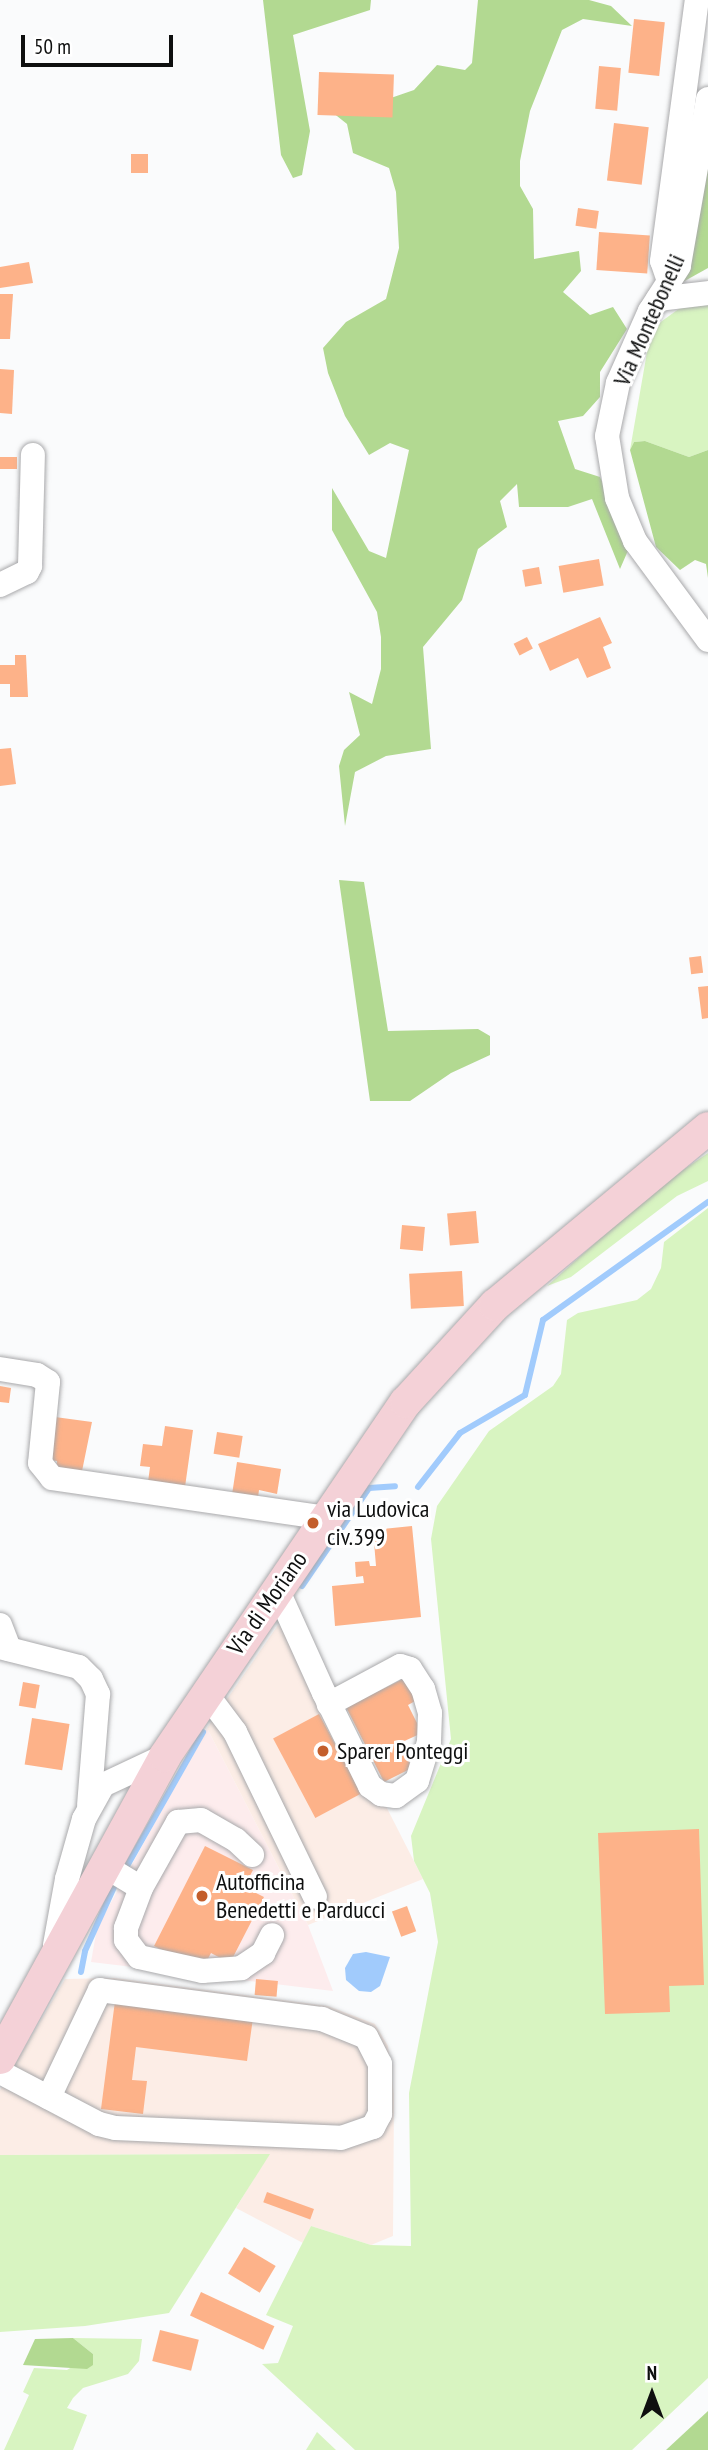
<!DOCTYPE html>
<style>
body{margin:0}
#map{position:relative;width:708px;height:2450px;overflow:hidden;background:#fafbfc;font-family:"PT Sans Narrow",sans-serif}
div>[style]{position:absolute}
.commercial>*{inset:0;background:#fdeced}
.industrial>*{inset:0;background:#fcede6}
.green>*{inset:0;background:#d8f4c1}
.forest>*{inset:0;background:#b2d991}
.water>*{inset:0;background:#a1cbfc}
.stream>*{height:6px;margin:-3px;padding:0 3px;transform-origin:3px;border-radius:3px;background:#a1cbfc}
.building>*{inset:0;background:#fdb289;transform-origin:0 0}
.roads{filter:drop-shadow(0 0 2px #a9a9ab) drop-shadow(0 0 2px #a9a9ab)}
.minor>*{height:24px;margin:-12px;padding:0 12px;transform-origin:12px;border-radius:12px;background:#fff}
.major>*{height:32px;margin:-16px;padding:0 16px;transform-origin:16px;border-radius:16px;background:#f4d1d7}
.dots>*{width:19px;height:19px;translate:-50% -50%;box-sizing:border-box;border:4px solid #fff;border-radius:50%}
span{translate:-50% -50%;white-space:nowrap;text-align:center;line-height:1.15;-webkit-text-stroke:6px #fff;paint-order:stroke}
.street-label{font-size:24px;color:#0e0f0f}
.poi-label{font-size:24px;color:#0e0f0f}
.left{translate:0 -50%;text-align:left}
.north{position:absolute;left:617px;top:2359px;width:70px;height:70px;-webkit-text-stroke:5px #fff;paint-order:stroke;rotate:0deg;font-size:19px;font-weight:700;line-height:28px;text-align:center;color:#0e0f0f}
.north::after{content:'';display:block;margin:auto;width:24px;height:32px;background:#0e0f0f;clip-path:polygon(50% 0,100% 100%,50% 72%,0 100%)}
.scale{position:absolute;left:21px;top:35px;width:152px;height:32px;box-sizing:border-box;border:4px solid #0e0f0f;border-top:0;padding-left:9px;font-size:21px;line-height:24px;white-space:nowrap;color:#0e0f0f;-webkit-text-stroke:5px #fff;paint-order:stroke}
</style>
<div id="map">
<div class="commercial">
<div style="clip-path:polygon(207px 1728px,308px 1925px,333px 1991px,91px 1962px,97px 1928px)"></div>
</div>
<div class="industrial">
<div style="clip-path:polygon(278px 1625px,300px 1637px,423px 1879px,308px 1925px,207px 1728px)"></div>
<div style="clip-path:polygon(115px 1978px,328px 2006px,375px 2024px,388px 2046px,394px 2095px,393px 2236px,371px 2245px,311px 2226px,303px 2243px,236px 2208px,269px 2154px,0 2155px,0 2090px,65px 1979px)"></div>
</div>
<div class="green">
<div style="clip-path:polygon(708px 303px,708px 450px,689px 457px,645px 441px,634px 442px,630px 450px,651px 329px,680px 308px)"></div>
<div style="clip-path:polygon(708px 1153px,708px 1181px,677px 1196px,571px 1277px,547px 1286px,658px 1187px)"></div>
<div style="clip-path:polygon(708px 1208px,708px 2378px,632px 2450px,355px 2450px,262px 2364px,278px 2363px,293px 2326px,266px 2315px,311px 2226px,371px 2245px,411px 2246px,409px 2093px,438px 1942px,430px 1893px,414px 1861px,411px 1836px,451px 1739px,431px 1539px,437px 1506px,489px 1431px,553px 1386px,561px 1374px,567px 1320px,578px 1313px,637px 1300px,651px 1289px,661px 1268px,664px 1242px)"></div>
<div style="clip-path:polygon(270px 2154px,169px 2313px,85px 2326px,0 2332px,0 2155px)"></div>
<div style="clip-path:polygon(73px 2338px,142px 2339px,139px 2361px,128px 2374px,83px 2388px,73px 2398px,67px 2408px,87px 2415px,73px 2450px,4px 2450px,29px 2395px,23px 2392px,34px 2368px,67px 2370px,93px 2354px)"></div>
<div style="clip-path:polygon(317px 2432px,336px 2450px,306px 2450px)"></div>
</div>
<div class="forest">
<div style="clip-path:polygon(263px 0,371px 0,370px 10px,293px 35px,310px 131px,302px 175px,293px 178px,281px 155px)"></div>
<div style="clip-path:polygon(478px 0,589px 0,611px 6px,632px 26px,583px 19px,562px 30px,530px 111px,520px 161px,520px 186px,533px 209px,534px 259px,579px 251px,581px 271px,563px 292px,590px 315px,613px 307px,627px 329px,600px 372px,600px 397px,583px 416px,558px 421px,575px 469px,600px 477px,630px 546px,620px 569px,592px 499px,568px 507px,519px 507px,517px 484px,500px 501px,507px 527px,478px 549px,462px 600px,423px 647px,431px 749px,386px 756px,355px 772px,345px 826px,339px 766px,344px 750px,360px 735px,349px 692px,372px 704px,381px 669px,381px 637px,377px 612px,332px 530px,332px 488px,369px 551px,386px 558px,409px 450px,390px 443px,369px 455px,345px 416px,328px 373px,323px 348px,346px 322px,386px 299px,399px 248px,396px 192px,389px 168px,353px 153px,347px 124px,327px 108px,385px 100px,414px 90px,437px 65px,465px 70px,472px 63px)"></div>
<div style="clip-path:polygon(708px 150px,708px 268px,681px 283px)"></div>
<div style="clip-path:polygon(645px 441px,689px 457px,708px 450px,708px 578px,706px 564px,695px 560px,680px 570px,656px 547px,630px 450px,634px 442px)"></div>
<div style="clip-path:polygon(339px 880px,364px 882px,388px 1031px,478px 1029px,490px 1036px,490px 1055px,451px 1073px,410px 1101px,370px 1101px)"></div>
<div style="clip-path:polygon(73px 2338px,93px 2354px,93px 2365px,87px 2369px,23px 2365px,35px 2339px)"></div>
<div style="clip-path:polygon(708px 2411px,708px 2450px,666px 2450px)"></div>
</div>
<div class="water">
<div style="clip-path:polygon(366px 1952px,390px 1957px,380px 1986px,371px 1992px,359px 1991px,346px 1980px,345px 1968px,353px 1954px)"></div>
</div>
<div class="stream">
<div style="left:418px;top:1487px;width:68px;rotate:-52.1deg"></div>
<div style="left:460px;top:1433px;width:75px;rotate:-30.3deg"></div>
<div style="left:525px;top:1395px;width:77px;rotate:-76.5deg"></div>
<div style="left:543px;top:1320px;width:203px;rotate:-35.6deg"></div>
<div style="left:302px;top:1586px;width:119px;rotate:-55.6deg"></div>
<div style="left:369px;top:1488px;width:26px;rotate:-4deg"></div>
<div style="left:127px;top:1866px;width:154px;rotate:-60.4deg"></div>
<div style="left:81px;top:1972px;width:21px;rotate:-79deg"></div>
<div style="left:85px;top:1951px;width:70px;rotate:-65.6deg"></div>
</div>
<div class="building">
<div style="left:634px;top:19px;width:31px;height:54px;rotate:6deg"></div>
<div style="left:599px;top:66px;width:22px;height:43px;rotate:5deg"></div>
<div style="left:319px;top:72px;width:75px;height:43px;rotate:2deg"></div>
<div style="left:614px;top:123px;width:35px;height:58px;rotate:7deg"></div>
<div style="left:131px;top:154px;width:17px;height:19px"></div>
<div style="left:578px;top:208px;width:21px;height:18px;rotate:8deg"></div>
<div style="left:599px;top:232px;width:51px;height:38px;rotate:4deg"></div>
<div style="clip-path:polygon(29px 262px,33px 283px,0 288px,0 267px)"></div>
<div style="clip-path:polygon(0 294px,13px 294px,10px 339px,0 339px)"></div>
<div style="clip-path:polygon(0 369px,14px 370px,12px 414px,0 413px)"></div>
<div style="left:0;top:457px;width:17px;height:12px"></div>
<div style="left:599px;top:559px;width:27px;height:41px;rotate:80deg"></div>
<div style="left:539px;top:567px;width:17px;height:17px;rotate:80deg"></div>
<div style="clip-path:polygon(600px 617px,612px 643px,603px 647px,611px 668px,587px 678px,578px 658px,550px 671px,538px 644px)"></div>
<div style="left:527px;top:637px;width:13px;height:15px;rotate:63deg"></div>
<div style="clip-path:polygon(15px 655px,26px 655px,28px 697px,10px 697px,10px 684px,0 684px,0 665px,15px 665px)"></div>
<div style="clip-path:polygon(11px 748px,16px 784px,0 786px,0 749px)"></div>
<div style="left:701px;top:956px;width:17px;height:12px;rotate:83deg"></div>
<div style="clip-path:polygon(708px 986px,708px 1018px,702px 1019px,698px 987px)"></div>
<div style="left:476px;top:1211px;width:32px;height:29px;rotate:85deg"></div>
<div style="left:402px;top:1225px;width:23px;height:24px;rotate:5deg"></div>
<div style="left:462px;top:1271px;width:35px;height:53px;rotate:87deg"></div>
<div style="clip-path:polygon(0 1386px,11px 1388px,9px 1403px,0 1402px)"></div>
<div style="clip-path:polygon(55px 1417px,92px 1422px,81px 1476px,56px 1473px,57px 1461px,50px 1460px)"></div>
<div style="clip-path:polygon(165px 1426px,193px 1430px,185px 1487px,148px 1482px,150px 1467px,140px 1466px,143px 1444px,162px 1446px)"></div>
<div style="left:217px;top:1432px;width:26px;height:22px;rotate:9deg"></div>
<div style="clip-path:polygon(237px 1462px,281px 1469px,277px 1494px,259px 1490px,257px 1505px,231px 1501px)"></div>
<div style="clip-path:polygon(412px 1526px,421px 1617px,335px 1626px,332px 1586px,364px 1583px,363px 1576px,356px 1577px,355px 1562px,369px 1561px,370px 1566px,376px 1566px,373px 1530px)"></div>
<div style="clip-path:polygon(405px 1678px,417px 1700px,408px 1705px,422px 1733px,400px 1743px,412px 1768px,384px 1782px,346px 1707px)"></div>
<div style="left:23px;top:1682px;width:17px;height:24px;rotate:10deg"></div>
<div style="left:319px;top:1714px;width:90px;height:52px;rotate:62deg"></div>
<div style="left:32px;top:1718px;width:38px;height:47px;rotate:9deg"></div>
<div style="clip-path:polygon(699px 1829px,704px 1985px,669px 1986px,670px 2012px,605px 2014px,598px 1833px)"></div>
<div style="clip-path:polygon(205px 1846px,253px 1870px,244px 1887px,264px 1897px,230px 1963px,211px 1953px,202px 1970px,154px 1946px)"></div>
<div style="left:407px;top:1906px;width:27px;height:16px;rotate:70deg"></div>
<div style="left:256px;top:1979px;width:22px;height:16px;rotate:5deg"></div>
<div style="clip-path:polygon(115px 2001px,253px 2018px,247px 2061px,136px 2047px,132px 2080px,147px 2081px,143px 2114px,101px 2109px)"></div>
<div style="left:267px;top:2192px;width:50px;height:11px;rotate:20deg"></div>
<div style="left:244px;top:2247px;width:37px;height:31px;rotate:31deg"></div>
<div style="left:201px;top:2292px;width:81px;height:26px;rotate:25deg"></div>
<div style="left:160px;top:2330px;width:40px;height:32px;rotate:14deg"></div>
</div>
<div class="roads">
<div class="minor">
<div style="left:708px;top:99px;width:169px;rotate:99.9deg"></div>
<div style="left:679px;top:266px;width:54px;rotate:122.8deg"></div>
<div style="left:650px;top:311px;width:79px;rotate:114deg"></div>
<div style="left:618px;top:383px;width:54px;rotate:101.7deg"></div>
<div style="left:607px;top:436px;width:63px;rotate:80.8deg"></div>
<div style="left:617px;top:498px;width:47px;rotate:67.3deg"></div>
<div style="left:635px;top:541px;width:123px;rotate:53.6deg"></div>
<div style="left:669px;top:281px;width:21px;rotate:-109deg"></div>
<div style="left:662px;top:261px;width:263px;rotate:-82.4deg"></div>
<div style="left:658px;top:299px;width:50px;rotate:-6.8deg"></div>
<div style="left:0;top:585px;width:30px;rotate:-26deg"></div>
<div style="left:27px;top:572px;width:7px;rotate:-63deg"></div>
<div style="left:30px;top:566px;width:111px;rotate:-88.5deg"></div>
<div style="left:0;top:1369px;width:37px;rotate:9deg"></div>
<div style="left:37px;top:1375px;width:13px;rotate:32deg"></div>
<div style="left:48px;top:1382px;width:81px;rotate:95.6deg"></div>
<div style="left:40px;top:1463px;width:19px;rotate:51deg"></div>
<div style="left:52px;top:1478px;width:277px;rotate:8.3deg"></div>
<div style="left:277px;top:1589px;width:114px;rotate:65.7deg"></div>
<div style="left:324px;top:1693px;width:104px;rotate:63.7deg"></div>
<div style="left:370px;top:1786px;width:14px;rotate:36deg"></div>
<div style="left:381px;top:1794px;width:15px;rotate:8deg"></div>
<div style="left:396px;top:1796px;width:26px;rotate:-36deg"></div>
<div style="left:417px;top:1781px;width:41px;rotate:-72.9deg"></div>
<div style="left:429px;top:1742px;width:29px;rotate:-88deg"></div>
<div style="left:430px;top:1713px;width:25px;rotate:-106deg"></div>
<div style="left:423px;top:1689px;width:24px;rotate:-123deg"></div>
<div style="left:410px;top:1669px;width:10px;rotate:-163deg"></div>
<div style="left:400px;top:1666px;width:81px;rotate:151.8deg"></div>
<div style="left:0;top:1625px;width:26px;rotate:69deg"></div>
<div style="left:0;top:1647px;width:81px;rotate:14.2deg"></div>
<div style="left:79px;top:1667px;width:17px;rotate:45deg"></div>
<div style="left:91px;top:1679px;width:17px;rotate:65deg"></div>
<div style="left:98px;top:1694px;width:111px;rotate:94.6deg"></div>
<div style="left:205px;top:1692px;width:50px;rotate:53.1deg"></div>
<div style="left:235px;top:1732px;width:183px;rotate:64.1deg"></div>
<div style="left:103px;top:1865px;width:44px;rotate:31.2deg"></div>
<div style="left:141px;top:1888px;width:76px;rotate:-60.7deg"></div>
<div style="left:178px;top:1822px;width:23px;rotate:-5deg"></div>
<div style="left:201px;top:1820px;width:40px;rotate:29.7deg"></div>
<div style="left:236px;top:1840px;width:22px;rotate:43deg"></div>
<div style="left:141px;top:1888px;width:43px;rotate:110.6deg"></div>
<div style="left:126px;top:1928px;width:12px;rotate:90deg"></div>
<div style="left:126px;top:1940px;width:21px;rotate:53deg"></div>
<div style="left:139px;top:1957px;width:65px;rotate:12.5deg"></div>
<div style="left:202px;top:1971px;width:39px;rotate:-4deg"></div>
<div style="left:241px;top:1968px;width:27px;rotate:-34deg"></div>
<div style="left:263px;top:1953px;width:20px;rotate:-63deg"></div>
<div style="left:55px;top:1945px;width:67px;rotate:-79.7deg"></div>
<div style="left:67px;top:1879px;width:62px;rotate:-74.2deg"></div>
<div style="left:84px;top:1819px;width:39px;rotate:-61deg"></div>
<div style="left:103px;top:1785px;width:68px;rotate:-25.1deg"></div>
<div style="left:0;top:2072px;width:112px;rotate:27.7deg"></div>
<div style="left:99px;top:2124px;width:16px;rotate:14deg"></div>
<div style="left:115px;top:2128px;width:226px;rotate:2.5deg"></div>
<div style="left:341px;top:2138px;width:34px;rotate:-19deg"></div>
<div style="left:373px;top:2127px;width:15px;rotate:-62deg"></div>
<div style="left:380px;top:2114px;width:50px;rotate:-90deg"></div>
<div style="left:380px;top:2064px;width:30px;rotate:-117deg"></div>
<div style="left:366px;top:2037px;width:48px;rotate:-157.8deg"></div>
<div style="left:322px;top:2019px;width:224px;rotate:-172.6deg"></div>
<div style="left:100px;top:1990px;width:119px;rotate:115.5deg"></div>
</div>
<div class="major">
<div style="left:0;top:2058px;width:344px;rotate:-61.3deg"></div>
<div style="left:165px;top:1756px;width:428px;rotate:-55.8deg"></div>
<div style="left:406px;top:1402px;width:132px;rotate:-47.5deg"></div>
<div style="left:495px;top:1305px;width:277px;rotate:-39.7deg"></div>
</div>
</div>
<div class="dots">
<div style="left:313px;top:1523px;background:#c35e2c"></div>
<div style="left:323px;top:1751px;background:#c35e2c"></div>
<div style="left:202px;top:1896px;background:#c35e2c"></div>
</div>
<div class="street-label">
<span style="left:649px;top:320px;rotate:-66deg">Via Montebonelli</span>
<span style="left:267px;top:1603px;rotate:-55deg">Via di Moriano</span>
</div>
<div class="poi-label">
<span class="left" style="left:327px;top:1523px">via Ludovica<br>civ.399</span>
<span class="left" style="left:337px;top:1751px">Sparer Ponteggi</span>
<span class="left" style="left:216px;top:1896px">Autofficina<br>Benedetti e Parducci</span>
</div>
<div class="north">N</div>
<div class="scale">50 m</div>
</div>
